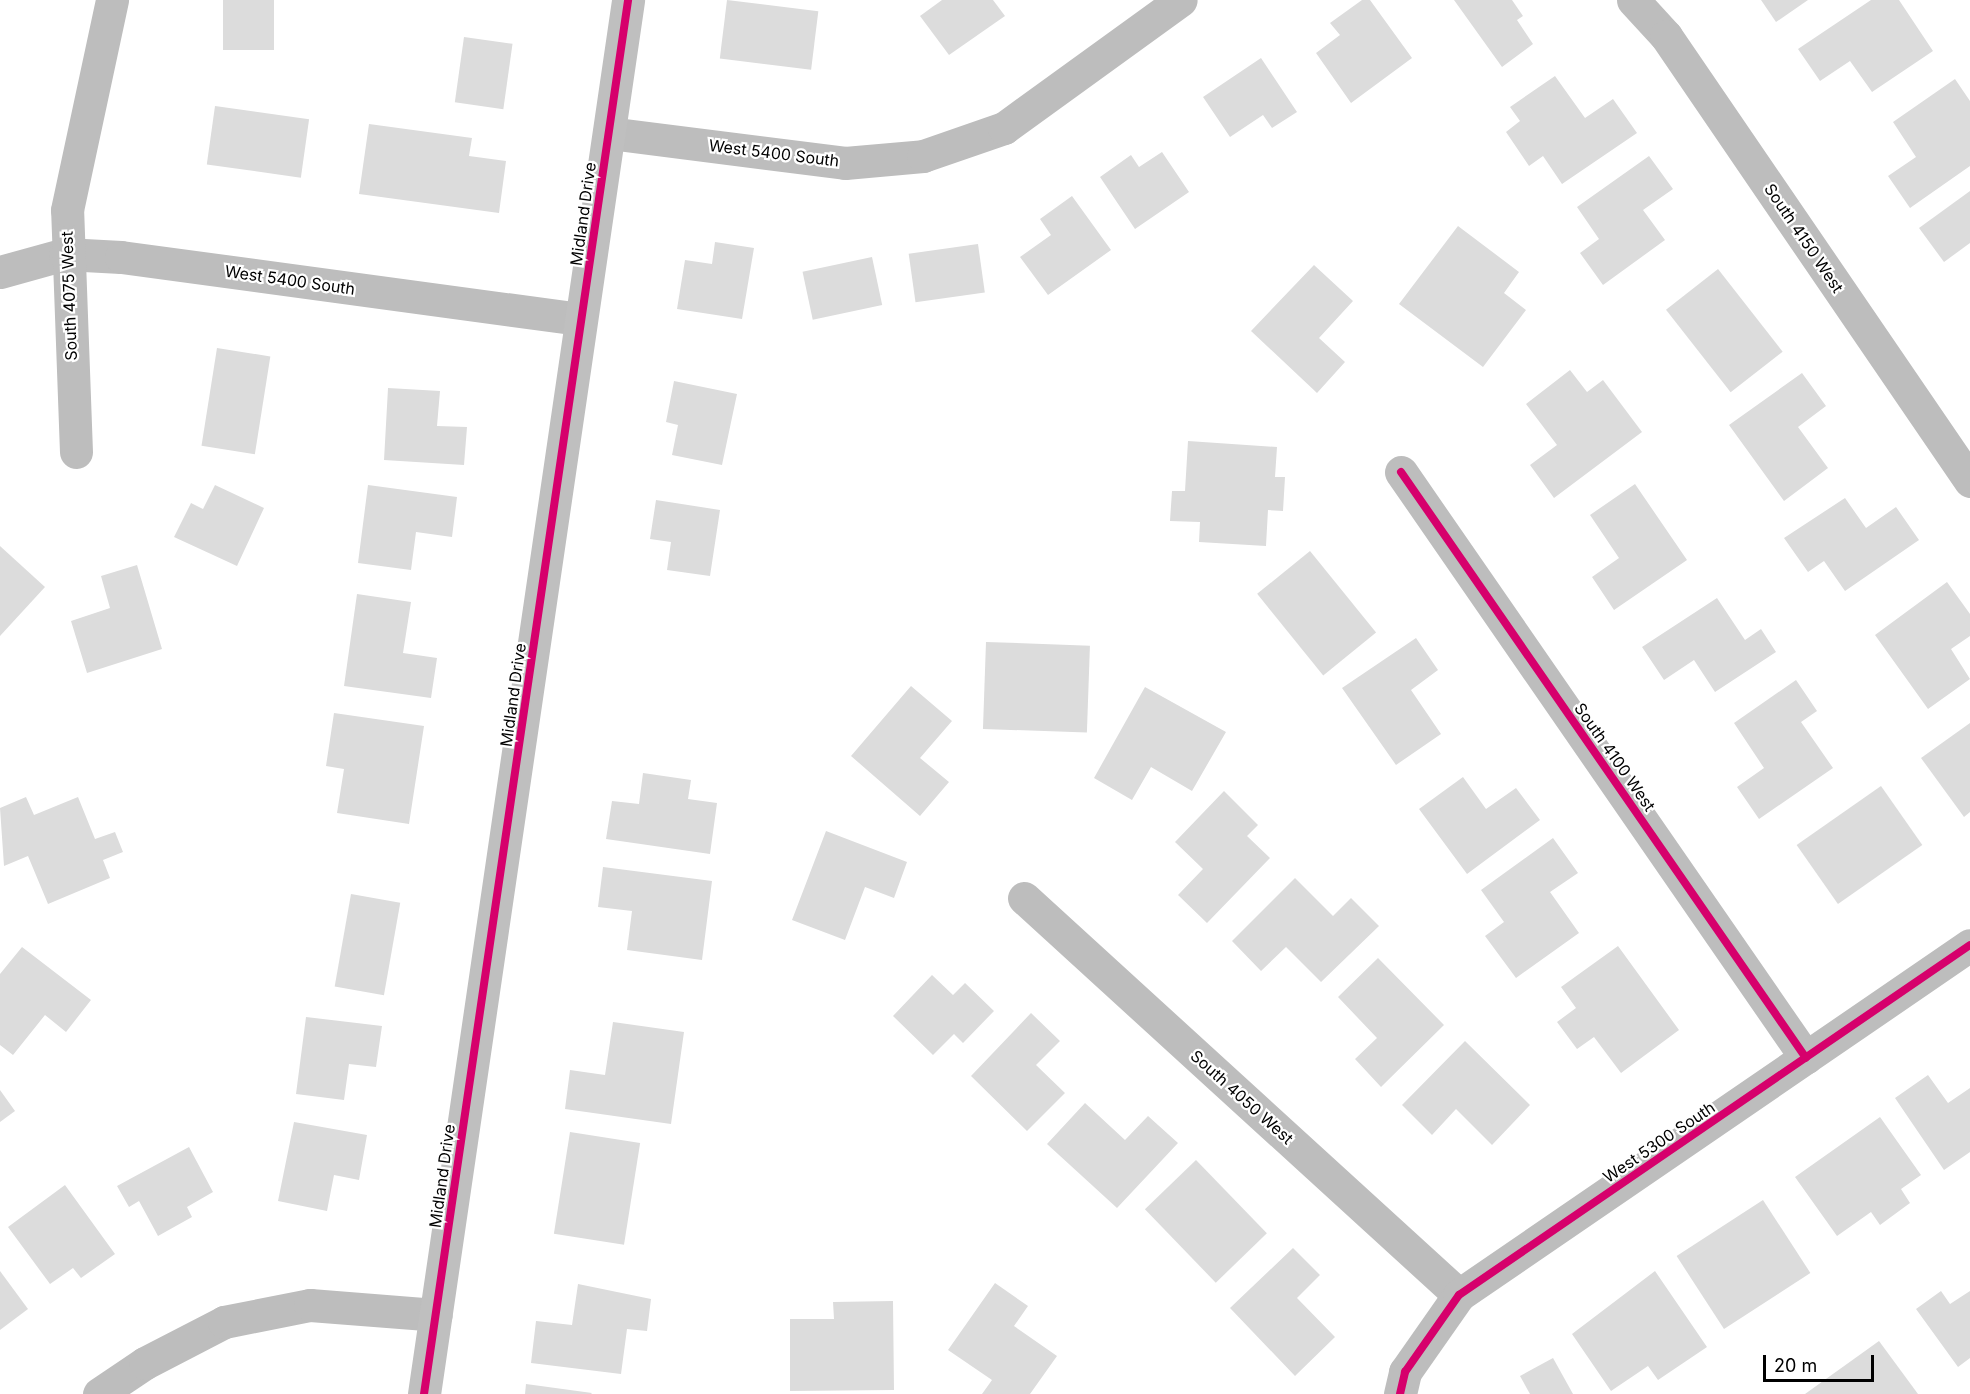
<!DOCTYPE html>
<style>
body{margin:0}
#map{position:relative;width:1970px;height:1394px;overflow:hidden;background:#fff;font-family:Inter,sans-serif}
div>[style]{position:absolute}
.building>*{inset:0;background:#dcdcdc;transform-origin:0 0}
.street>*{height:33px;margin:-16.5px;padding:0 16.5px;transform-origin:16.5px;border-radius:16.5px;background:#bdbdbd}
.secondary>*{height:33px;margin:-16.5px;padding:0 16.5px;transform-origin:16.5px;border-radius:16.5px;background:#bfbfbf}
.cycleway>*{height:8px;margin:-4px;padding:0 4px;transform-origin:4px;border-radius:4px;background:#d6006c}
span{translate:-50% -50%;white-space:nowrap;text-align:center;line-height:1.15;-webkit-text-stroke:4.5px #fff;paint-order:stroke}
.street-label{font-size:16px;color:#000}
.scale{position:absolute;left:1763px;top:1355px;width:111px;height:27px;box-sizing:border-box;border:3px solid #000;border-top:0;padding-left:8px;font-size:18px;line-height:21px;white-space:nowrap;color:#000;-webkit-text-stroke:4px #fff;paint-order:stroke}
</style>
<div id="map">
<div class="building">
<div style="left:223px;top:0;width:51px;height:50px"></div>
<div style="left:727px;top:0;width:92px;height:59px;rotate:7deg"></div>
<div style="clip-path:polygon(942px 0,993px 0,1005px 16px,949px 55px,920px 16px)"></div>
<div style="clip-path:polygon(1362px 0,1370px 0,1412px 58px,1351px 103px,1316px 53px,1340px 35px,1330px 23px)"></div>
<div style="clip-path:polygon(1454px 0,1512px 0,1523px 16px,1517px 20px,1533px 44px,1502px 67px)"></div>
<div style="clip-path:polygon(1761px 0,1808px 0,1776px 22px)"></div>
<div style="clip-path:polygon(1871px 0,1899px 0,1933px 51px,1872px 92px,1850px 61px,1820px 81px,1798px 49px)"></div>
<div style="left:464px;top:37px;width:49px;height:66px;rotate:8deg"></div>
<div style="clip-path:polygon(1261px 58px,1297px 112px,1272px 128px,1263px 115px,1230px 137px,1203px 97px)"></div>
<div style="clip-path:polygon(1555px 76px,1585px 118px,1613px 99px,1637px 133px,1562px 184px,1543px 156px,1529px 166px,1506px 132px,1520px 121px,1510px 107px)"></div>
<div style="clip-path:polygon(1955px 79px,1970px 101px,1970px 166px,1910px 208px,1888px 176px,1916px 157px,1893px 122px)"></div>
<div style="left:215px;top:106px;width:95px;height:59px;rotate:8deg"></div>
<div style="clip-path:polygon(369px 124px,472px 138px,469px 156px,506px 161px,499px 213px,359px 194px)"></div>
<div style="clip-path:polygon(1162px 152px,1189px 192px,1135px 229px,1100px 177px,1131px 155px,1139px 167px)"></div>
<div style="clip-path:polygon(1649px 156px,1673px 189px,1643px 210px,1665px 240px,1603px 285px,1580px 253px,1599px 239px,1577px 207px)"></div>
<div style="clip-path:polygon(1970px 191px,1970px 243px,1944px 262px,1919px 228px)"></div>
<div style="clip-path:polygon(1072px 196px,1111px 250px,1048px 295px,1020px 257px,1051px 235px,1040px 219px)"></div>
<div style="clip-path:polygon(1458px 226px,1519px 272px,1504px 293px,1526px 310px,1483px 367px,1399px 304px)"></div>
<div style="clip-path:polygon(715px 242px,754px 248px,742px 319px,677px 309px,685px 260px,712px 264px)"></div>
<div style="left:978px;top:244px;width:49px;height:70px;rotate:82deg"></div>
<div style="left:872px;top:257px;width:49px;height:71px;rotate:78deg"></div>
<div style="clip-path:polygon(1314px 265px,1353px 301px,1319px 338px,1345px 362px,1317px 393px,1251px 331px)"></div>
<div style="left:1718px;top:269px;width:105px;height:66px;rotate:52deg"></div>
<div style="left:217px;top:348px;width:54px;height:99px;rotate:9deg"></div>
<div style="clip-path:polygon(1570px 370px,1587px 392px,1603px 380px,1642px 432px,1554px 498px,1530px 465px,1557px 445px,1526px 404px)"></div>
<div style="clip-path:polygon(1802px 373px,1826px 406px,1798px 427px,1828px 468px,1784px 501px,1729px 425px)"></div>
<div style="clip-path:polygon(674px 381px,737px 394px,722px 465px,672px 455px,678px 425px,666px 422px)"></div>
<div style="clip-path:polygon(388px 388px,440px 391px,437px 426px,467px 427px,464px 465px,384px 460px)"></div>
<div style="clip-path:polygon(1188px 441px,1277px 447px,1275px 477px,1285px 477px,1283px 511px,1268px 510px,1266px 546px,1199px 542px,1200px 522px,1170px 521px,1172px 491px,1185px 491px)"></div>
<div style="clip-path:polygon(1635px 484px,1687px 560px,1614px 610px,1592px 577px,1619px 558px,1590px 515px)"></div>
<div style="clip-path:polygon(215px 485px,264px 508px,237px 566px,174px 537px,191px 503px,203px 509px)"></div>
<div style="clip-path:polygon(368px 485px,457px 497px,452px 537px,416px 532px,411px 570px,358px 563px)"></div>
<div style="clip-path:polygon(1845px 498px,1866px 528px,1896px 507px,1919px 540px,1845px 591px,1824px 561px,1808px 572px,1784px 538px)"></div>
<div style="clip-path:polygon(656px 500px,720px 510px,710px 576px,667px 570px,671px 542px,650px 539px)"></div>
<div style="clip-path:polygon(0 546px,45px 587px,0 636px)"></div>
<div style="left:1310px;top:551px;width:105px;height:68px;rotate:51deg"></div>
<div style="clip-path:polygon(137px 565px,162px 649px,87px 673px,71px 621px,110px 608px,101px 576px)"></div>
<div style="clip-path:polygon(1947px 582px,1970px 614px,1970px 636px,1951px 649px,1970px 679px,1928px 709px,1875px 635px)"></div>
<div style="clip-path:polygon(357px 594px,411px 602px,403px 653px,437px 658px,431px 698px,344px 686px)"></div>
<div style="clip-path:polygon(1717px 598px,1745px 640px,1761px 629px,1776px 652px,1715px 692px,1694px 660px,1664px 680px,1642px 647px)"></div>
<div style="clip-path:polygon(1416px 638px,1438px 670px,1411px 690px,1441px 734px,1396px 765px,1342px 688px)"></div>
<div style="left:986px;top:642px;width:104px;height:87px;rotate:2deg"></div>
<div style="clip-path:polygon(1796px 680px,1817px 711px,1801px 722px,1833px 768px,1759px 819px,1737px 787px,1764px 768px,1734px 723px)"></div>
<div style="clip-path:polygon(911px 686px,952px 721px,920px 758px,949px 782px,920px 816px,851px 756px)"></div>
<div style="clip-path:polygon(1145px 687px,1226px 732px,1192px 791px,1151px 767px,1132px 800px,1094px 778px)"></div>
<div style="clip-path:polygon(334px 713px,424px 726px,409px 824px,337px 813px,344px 769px,326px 766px)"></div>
<div style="clip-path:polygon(1970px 723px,1970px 812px,1964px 817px,1921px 758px)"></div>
<div style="clip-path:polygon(643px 773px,691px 780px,688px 799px,717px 803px,710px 854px,606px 839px,612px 801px,639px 804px)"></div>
<div style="clip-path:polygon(1463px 777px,1486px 809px,1516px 788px,1540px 820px,1467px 874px,1419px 809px)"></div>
<div style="left:1881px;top:786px;width:72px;height:103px;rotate:55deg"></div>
<div style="clip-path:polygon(1224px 791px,1258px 825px,1247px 836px,1270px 858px,1207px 923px,1178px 895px,1203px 869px,1175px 842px)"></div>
<div style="clip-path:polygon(26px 797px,34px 815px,78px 797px,95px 839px,115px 832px,123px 852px,103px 860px,110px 878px,48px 904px,28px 856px,4px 866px,0 808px)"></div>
<div style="clip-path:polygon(826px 831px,907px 862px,894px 898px,865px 887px,845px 940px,792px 920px)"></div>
<div style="clip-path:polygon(1553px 838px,1578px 873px,1550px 892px,1579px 933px,1516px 978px,1485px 936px,1504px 922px,1481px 890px)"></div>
<div style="clip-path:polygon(603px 867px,712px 881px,702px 960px,627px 950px,632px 911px,598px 907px)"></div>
<div style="clip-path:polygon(1295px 878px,1333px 916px,1351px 898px,1379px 926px,1321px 982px,1286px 947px,1261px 971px,1232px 941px)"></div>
<div style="left:351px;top:894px;width:50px;height:94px;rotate:10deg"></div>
<div style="clip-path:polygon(1618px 946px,1679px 1030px,1621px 1073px,1594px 1037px,1577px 1049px,1557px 1022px,1576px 1008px,1561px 987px)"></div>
<div style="clip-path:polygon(22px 947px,91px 1000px,66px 1032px,45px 1015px,13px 1055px,0 1045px,0 974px)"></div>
<div style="clip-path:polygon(1378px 958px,1444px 1025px,1381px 1087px,1355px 1059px,1377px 1038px,1338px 997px)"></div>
<div style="clip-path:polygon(932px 975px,953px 995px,965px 983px,994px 1011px,963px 1043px,954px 1034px,933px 1055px,893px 1016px)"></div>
<div style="clip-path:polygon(1031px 1013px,1060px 1041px,1036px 1065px,1065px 1093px,1027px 1131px,971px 1076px)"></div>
<div style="clip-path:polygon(306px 1017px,382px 1026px,376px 1067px,349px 1064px,344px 1100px,296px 1094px)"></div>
<div style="clip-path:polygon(613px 1022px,684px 1032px,671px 1124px,565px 1109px,570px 1070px,605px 1075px)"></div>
<div style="clip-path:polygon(1465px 1041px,1530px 1105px,1492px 1145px,1456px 1109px,1432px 1135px,1402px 1105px)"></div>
<div style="clip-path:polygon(1928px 1075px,1948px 1103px,1970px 1088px,1970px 1152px,1944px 1170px,1895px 1098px)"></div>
<div style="clip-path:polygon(0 1090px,15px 1111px,0 1122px)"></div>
<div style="clip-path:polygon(1085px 1103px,1125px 1140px,1148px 1116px,1178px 1143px,1117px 1208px,1047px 1144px)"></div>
<div style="clip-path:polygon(1880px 1117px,1921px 1175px,1901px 1189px,1910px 1203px,1880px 1225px,1871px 1212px,1837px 1236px,1795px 1177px)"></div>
<div style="clip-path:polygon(294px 1122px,367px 1135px,359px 1180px,334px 1175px,327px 1211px,278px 1201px)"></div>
<div style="left:570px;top:1132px;width:71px;height:103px;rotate:9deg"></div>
<div style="clip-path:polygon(189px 1147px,213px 1192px,187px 1207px,192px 1217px,158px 1236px,139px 1201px,129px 1207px,117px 1186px)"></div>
<div style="left:1196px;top:1160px;width:102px;height:71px;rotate:46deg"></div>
<div style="clip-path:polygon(65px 1185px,115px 1254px,81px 1278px,73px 1268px,50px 1284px,8px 1227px)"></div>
<div style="left:1763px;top:1200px;width:87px;height:103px;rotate:57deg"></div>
<div style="clip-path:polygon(1293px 1248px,1320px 1275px,1297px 1298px,1335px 1337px,1295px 1376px,1230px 1308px)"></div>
<div style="clip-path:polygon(0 1271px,28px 1309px,0 1330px)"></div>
<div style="clip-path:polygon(1655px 1271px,1707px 1347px,1658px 1380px,1648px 1366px,1611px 1391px,1572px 1334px)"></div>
<div style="clip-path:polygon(995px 1283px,1028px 1306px,1014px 1326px,1057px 1356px,1030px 1394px,982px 1394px,992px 1380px,948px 1350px)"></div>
<div style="clip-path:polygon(578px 1284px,651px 1299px,647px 1331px,627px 1329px,621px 1374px,531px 1363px,536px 1321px,572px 1325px)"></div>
<div style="clip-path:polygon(1941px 1291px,1950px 1304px,1970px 1291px,1970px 1358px,1958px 1367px,1916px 1309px)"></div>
<div style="clip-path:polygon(893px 1301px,894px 1390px,790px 1391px,790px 1319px,834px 1319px,833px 1302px)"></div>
<div style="clip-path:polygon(1879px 1341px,1918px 1394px,1805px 1394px)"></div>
<div style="clip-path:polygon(1553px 1358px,1573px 1394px,1530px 1394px,1520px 1376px)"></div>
<div style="clip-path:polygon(526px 1384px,592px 1393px,591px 1394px,525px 1394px)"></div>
</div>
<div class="street">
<div style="left:1633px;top:0;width:49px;rotate:47.5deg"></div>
<div style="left:1666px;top:36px;width:539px;rotate:55.66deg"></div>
<div style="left:609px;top:133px;width:238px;rotate:7.2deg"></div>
<div style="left:845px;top:163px;width:78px;rotate:-5.1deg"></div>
<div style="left:923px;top:156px;width:86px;rotate:-19.1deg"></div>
<div style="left:1004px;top:128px;width:218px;rotate:-35.9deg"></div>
<div style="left:0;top:272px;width:67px;rotate:-15.5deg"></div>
<div style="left:65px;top:254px;width:56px;rotate:3.1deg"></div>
<div style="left:121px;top:257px;width:464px;rotate:7.7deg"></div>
<div style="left:76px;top:452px;width:242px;rotate:-92.1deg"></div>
<div style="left:67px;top:210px;width:215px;rotate:-77.9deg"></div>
<div style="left:1401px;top:472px;width:712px;rotate:55.35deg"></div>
<div style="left:1024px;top:898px;width:589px;rotate:42.38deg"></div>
<div style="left:99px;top:1394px;width:55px;rotate:-34deg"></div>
<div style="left:145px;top:1363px;width:89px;rotate:-27.4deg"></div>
<div style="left:224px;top:1322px;width:88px;rotate:-11.2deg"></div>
<div style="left:310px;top:1305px;width:126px;rotate:4.5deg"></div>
<div style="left:1400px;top:1394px;width:23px;rotate:-77deg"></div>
<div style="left:1405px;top:1372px;width:94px;rotate:-55deg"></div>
<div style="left:1459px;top:1295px;width:619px;rotate:-34.41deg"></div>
</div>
<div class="secondary">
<div style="left:424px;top:1394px;width:1409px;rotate:-81.67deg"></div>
</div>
<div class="cycleway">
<div style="left:1401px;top:472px;width:712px;rotate:55.35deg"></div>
<div style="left:424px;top:1394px;width:1409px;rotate:-81.67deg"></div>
<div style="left:1400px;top:1394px;width:23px;rotate:-77deg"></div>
<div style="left:1405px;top:1372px;width:94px;rotate:-55deg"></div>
<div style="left:1459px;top:1295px;width:619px;rotate:-34.41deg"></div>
</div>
<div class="street-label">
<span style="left:774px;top:153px;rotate:7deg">West 5400 South</span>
<span style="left:583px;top:214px;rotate:-82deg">Midland Drive</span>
<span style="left:1804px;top:238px;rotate:56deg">South 4150 West</span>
<span style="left:290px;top:280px;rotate:8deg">West 5400 South</span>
<span style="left:69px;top:296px;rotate:-92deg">South 4075 West</span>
<span style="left:513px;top:695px;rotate:-82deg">Midland Drive</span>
<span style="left:1615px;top:757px;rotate:55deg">South 4100 West</span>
<span style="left:1242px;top:1097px;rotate:42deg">South 4050 West</span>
<span style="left:1659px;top:1142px;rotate:-34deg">West 5300 South</span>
<span style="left:442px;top:1176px;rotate:-82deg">Midland Drive</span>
</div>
<div class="scale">20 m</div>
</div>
